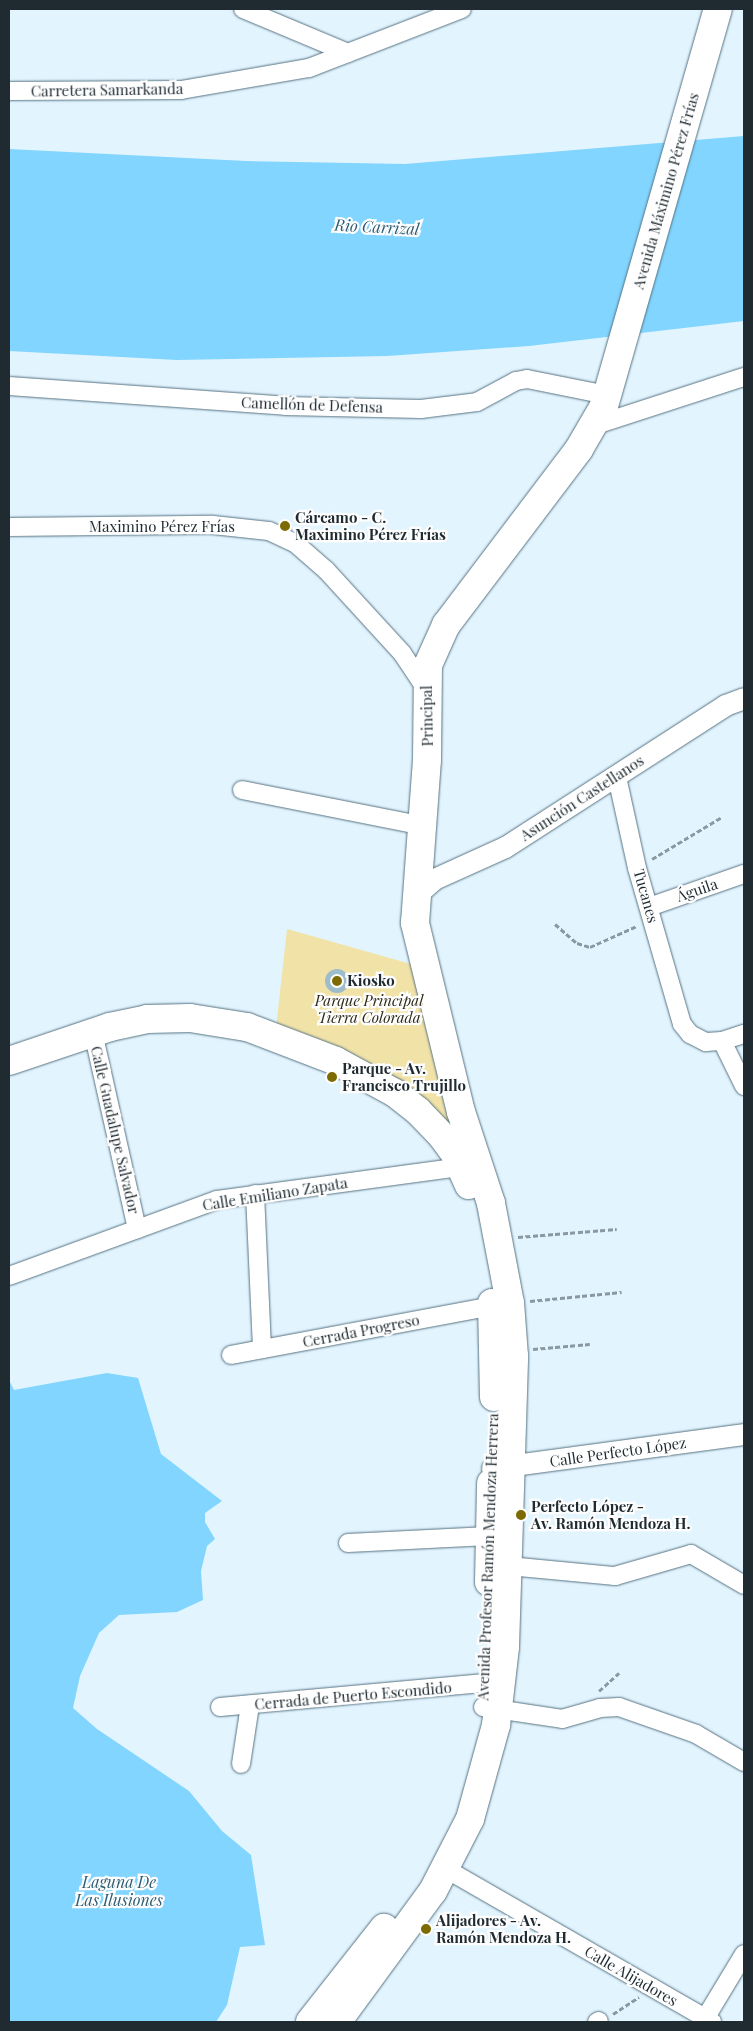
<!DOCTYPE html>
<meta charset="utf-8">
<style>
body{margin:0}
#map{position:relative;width:753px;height:2031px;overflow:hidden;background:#e2f4fe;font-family:"Playfair Display",serif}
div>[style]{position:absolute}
.green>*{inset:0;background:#f1e3a7}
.water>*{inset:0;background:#81d5ff}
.building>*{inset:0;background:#9dbccc}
.round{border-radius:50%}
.path>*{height:3px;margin-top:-1.5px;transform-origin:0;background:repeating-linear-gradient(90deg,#8a99a1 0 5px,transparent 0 7.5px)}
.roads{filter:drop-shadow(0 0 1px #567281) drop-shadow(0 0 1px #567281)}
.minor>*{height:18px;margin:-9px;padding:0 9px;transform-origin:9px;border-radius:9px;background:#fff}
.tertiary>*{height:21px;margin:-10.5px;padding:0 10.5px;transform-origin:10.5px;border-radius:10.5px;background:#fff}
.primary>*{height:28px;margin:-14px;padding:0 14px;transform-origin:14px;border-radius:14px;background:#fff}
.dots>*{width:14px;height:14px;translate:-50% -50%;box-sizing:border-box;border:2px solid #fefefe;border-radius:50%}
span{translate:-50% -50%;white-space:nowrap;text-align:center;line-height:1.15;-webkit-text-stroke:4.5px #fefefe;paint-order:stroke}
.street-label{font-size:15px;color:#1f2b31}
.poi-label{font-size:15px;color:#1f2b31;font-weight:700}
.left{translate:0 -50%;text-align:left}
.park-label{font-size:15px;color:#2e2a18;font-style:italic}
.water-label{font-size:16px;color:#2e5d73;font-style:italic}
.frame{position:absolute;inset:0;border:10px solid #1f2b31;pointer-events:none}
</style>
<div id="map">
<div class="green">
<div style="clip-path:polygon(287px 929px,418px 966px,425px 995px,424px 1019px,445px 1109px,460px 1144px,276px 1028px)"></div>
</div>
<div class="water">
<div style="clip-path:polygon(744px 136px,744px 321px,529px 346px,387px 356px,177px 360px,9px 351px,9px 149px,246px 161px,405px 164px)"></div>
<div style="clip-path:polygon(107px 1373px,138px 1378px,161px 1454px,222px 1501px,205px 1513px,205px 1522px,215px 1539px,207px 1546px,201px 1571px,203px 1600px,177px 1612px,119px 1615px,99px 1633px,80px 1676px,73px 1708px,97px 1729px,189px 1791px,222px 1831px,251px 1855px,265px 1945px,240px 1947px,227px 2005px,216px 2022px,9px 2022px,9px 1380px,14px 1390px)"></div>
</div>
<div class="building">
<div class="round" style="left:325px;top:969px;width:24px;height:24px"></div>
</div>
<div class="path">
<div style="left:652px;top:859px;width:82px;rotate:-31deg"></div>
<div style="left:555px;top:924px;width:29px;rotate:41deg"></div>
<div style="left:577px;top:943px;width:14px;rotate:17deg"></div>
<div style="left:590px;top:947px;width:51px;rotate:-24.1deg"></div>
<div style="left:518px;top:1237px;width:99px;rotate:-4.6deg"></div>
<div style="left:530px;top:1301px;width:92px;rotate:-5.6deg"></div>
<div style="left:533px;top:1349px;width:57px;rotate:-5deg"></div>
<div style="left:599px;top:1691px;width:27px;rotate:-42deg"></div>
<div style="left:613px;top:2014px;width:31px;rotate:-33deg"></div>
</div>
<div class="roads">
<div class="minor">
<div style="left:243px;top:9px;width:114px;rotate:22.7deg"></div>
<div style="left:9px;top:91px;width:172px;rotate:-0.3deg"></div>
<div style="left:181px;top:90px;width:130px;rotate:-9.8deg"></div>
<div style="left:309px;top:68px;width:164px;rotate:-21.1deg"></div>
<div style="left:9px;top:386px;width:277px;rotate:4.1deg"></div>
<div style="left:285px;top:406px;width:136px;rotate:1.3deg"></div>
<div style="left:421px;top:409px;width:56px;rotate:-7.1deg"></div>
<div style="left:477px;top:402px;width:44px;rotate:-28.3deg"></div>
<div style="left:516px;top:381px;width:11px;rotate:-10deg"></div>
<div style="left:527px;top:379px;width:82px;rotate:11.3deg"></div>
<div style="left:596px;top:425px;width:156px;rotate:-18deg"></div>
<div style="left:9px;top:527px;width:204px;rotate:-0.6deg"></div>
<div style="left:213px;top:525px;width:56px;rotate:6.1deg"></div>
<div style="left:269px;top:531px;width:29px;rotate:25deg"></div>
<div style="left:295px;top:543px;width:41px;rotate:41.1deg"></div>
<div style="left:326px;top:570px;width:113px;rotate:47.5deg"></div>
<div style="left:402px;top:653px;width:43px;rotate:56.3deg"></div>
<div style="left:617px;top:777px;width:93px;rotate:77.6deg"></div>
<div style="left:637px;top:868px;width:162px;rotate:73.9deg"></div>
<div style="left:682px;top:1024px;width:13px;rotate:51deg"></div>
<div style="left:690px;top:1034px;width:18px;rotate:27deg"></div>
<div style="left:706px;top:1042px;width:16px;rotate:-4deg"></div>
<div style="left:722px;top:1041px;width:23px;rotate:-18deg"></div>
<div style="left:242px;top:790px;width:185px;rotate:11.2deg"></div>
<div style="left:649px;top:907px;width:101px;rotate:-19.2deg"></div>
<div style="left:93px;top:1032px;width:202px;rotate:77.4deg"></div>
<div style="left:722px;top:1041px;width:50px;rotate:63.9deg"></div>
<div style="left:255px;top:1194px;width:155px;rotate:87.4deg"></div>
<div style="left:9px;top:1276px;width:221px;rotate:-20.1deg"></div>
<div style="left:217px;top:1200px;width:247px;rotate:-7.7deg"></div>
<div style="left:231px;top:1355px;width:266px;rotate:-10.6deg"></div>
<div style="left:348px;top:1543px;width:141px;rotate:-2.8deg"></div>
<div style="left:498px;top:1565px;width:118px;rotate:5.4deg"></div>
<div style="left:615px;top:1576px;width:79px;rotate:-16.1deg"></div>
<div style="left:691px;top:1554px;width:61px;rotate:30.3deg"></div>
<div style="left:220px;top:1707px;width:266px;rotate:-5.2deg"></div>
<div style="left:483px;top:1707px;width:80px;rotate:8.6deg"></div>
<div style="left:562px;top:1719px;width:40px;rotate:-16deg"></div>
<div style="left:600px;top:1708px;width:19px;rotate:-3deg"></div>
<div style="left:619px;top:1707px;width:82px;rotate:19.3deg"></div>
<div style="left:696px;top:1734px;width:56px;rotate:30.3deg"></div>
<div style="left:241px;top:1764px;width:60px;rotate:-81.3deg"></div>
<div style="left:446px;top:1869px;width:307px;rotate:29.9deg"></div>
<div style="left:597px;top:2022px;width:2px;rotate:-27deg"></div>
<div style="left:703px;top:2022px;width:79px;rotate:-58.9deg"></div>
</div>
<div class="tertiary">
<div style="left:417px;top:894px;width:23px;rotate:-41deg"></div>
<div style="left:434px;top:879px;width:78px;rotate:-24.3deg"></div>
<div style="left:505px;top:847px;width:262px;rotate:-32.8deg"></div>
<div style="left:725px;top:705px;width:20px;rotate:-20deg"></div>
<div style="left:492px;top:1468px;width:254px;rotate:-7.7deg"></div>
</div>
<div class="primary">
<div style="left:9px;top:1061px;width:107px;rotate:-18.6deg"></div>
<div style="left:110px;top:1027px;width:38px;rotate:-12deg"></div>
<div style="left:147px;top:1019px;width:43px;rotate:-1.3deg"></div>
<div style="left:190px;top:1018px;width:58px;rotate:9deg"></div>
<div style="left:247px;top:1027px;width:95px;rotate:20.9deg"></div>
<div style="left:336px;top:1061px;width:67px;rotate:28.5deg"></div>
<div style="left:395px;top:1093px;width:29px;rotate:38deg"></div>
<div style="left:418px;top:1111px;width:35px;rotate:46deg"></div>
<div style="left:442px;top:1136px;width:22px;rotate:54deg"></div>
<div style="left:455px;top:1154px;width:34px;rotate:66deg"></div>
<div style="left:492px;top:1303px;width:94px;rotate:88.8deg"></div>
<div style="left:489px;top:1582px;width:99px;rotate:-88.8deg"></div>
<div style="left:310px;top:2022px;width:120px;rotate:-51.8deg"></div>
<div style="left:337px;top:2022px;width:162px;rotate:-53.8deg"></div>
<div style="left:433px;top:1891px;width:81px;rotate:-62.8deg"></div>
<div style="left:470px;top:1819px;width:98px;rotate:-74.5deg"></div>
<div style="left:496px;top:1725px;width:79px;rotate:-83.4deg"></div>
<div style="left:505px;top:1647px;width:291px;rotate:-88.2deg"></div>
<div style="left:514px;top:1356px;width:53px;rotate:-94.3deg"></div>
<div style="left:510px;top:1303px;width:102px;rotate:-100.8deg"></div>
<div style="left:491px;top:1203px;width:96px;rotate:-108.2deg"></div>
<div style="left:461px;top:1112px;width:195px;rotate:-103.7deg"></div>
<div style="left:415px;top:923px;width:163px;rotate:-85.8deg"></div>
<div style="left:427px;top:760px;width:95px;rotate:-89.4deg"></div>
<div style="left:428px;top:665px;width:44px;rotate:-65.8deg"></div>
<div style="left:446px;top:625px;width:221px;rotate:-52.9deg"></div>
<div style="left:579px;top:449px;width:50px;rotate:-59.8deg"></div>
<div style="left:604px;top:406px;width:413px;rotate:-74deg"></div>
</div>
</div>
<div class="dots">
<div style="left:285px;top:526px;background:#7d6a02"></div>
<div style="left:337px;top:981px;background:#7d6a02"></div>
<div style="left:332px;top:1077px;background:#7d6a02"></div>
<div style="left:521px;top:1515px;background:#7d6a02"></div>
<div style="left:426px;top:1929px;background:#7d6a02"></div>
</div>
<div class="street-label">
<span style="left:107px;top:90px;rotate:-1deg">Carretera Samarkanda</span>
<span style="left:666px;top:191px;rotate:-74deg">Avenida Máximino Pérez Frías</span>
<span style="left:312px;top:405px;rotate:2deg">Camellón de Defensa</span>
<span style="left:162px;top:527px">Maximino Pérez Frías</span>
<span style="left:427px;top:716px;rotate:-91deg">Principal</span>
<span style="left:582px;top:798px;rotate:-33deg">Asunción Castellanos</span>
<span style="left:697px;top:890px;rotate:-19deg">Águila</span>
<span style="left:646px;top:896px;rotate:74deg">Tucanes</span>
<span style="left:115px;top:1130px;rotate:77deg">Calle Guadalupe Salvador</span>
<span style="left:275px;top:1194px;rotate:-9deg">Calle Emiliano Zapata</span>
<span style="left:361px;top:1331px;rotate:-11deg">Cerrada Progreso</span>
<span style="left:618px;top:1452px;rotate:-8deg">Calle Perfecto López</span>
<span style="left:488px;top:1557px;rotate:-88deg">Avenida Profesor Ramón Mendoza Herrera</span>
<span style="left:353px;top:1696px;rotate:-5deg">Cerrada de Puerto Escondido</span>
<span style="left:631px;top:1976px;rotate:30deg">Calle Alijadores</span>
</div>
<div class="poi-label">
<span class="left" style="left:295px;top:526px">Cárcamo - C.<br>Maximino Pérez Frías</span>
<span class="left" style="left:347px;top:981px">Kiosko</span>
<span class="left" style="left:342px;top:1077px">Parque - Av.<br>Francisco Trujillo</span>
<span class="left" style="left:531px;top:1515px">Perfecto López -<br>Av. Ramón Mendoza H.</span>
<span class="left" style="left:436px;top:1929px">Alijadores - Av.<br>Ramón Mendoza H.</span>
</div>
<div class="park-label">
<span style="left:369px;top:1009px">Parque Principal<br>Tierra Colorada</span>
</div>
<div class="water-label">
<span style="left:377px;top:227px;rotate:3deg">Rio Carrizal</span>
<span style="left:119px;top:1891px">Laguna De<br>Las Ilusiones</span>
</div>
<div class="frame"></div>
</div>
